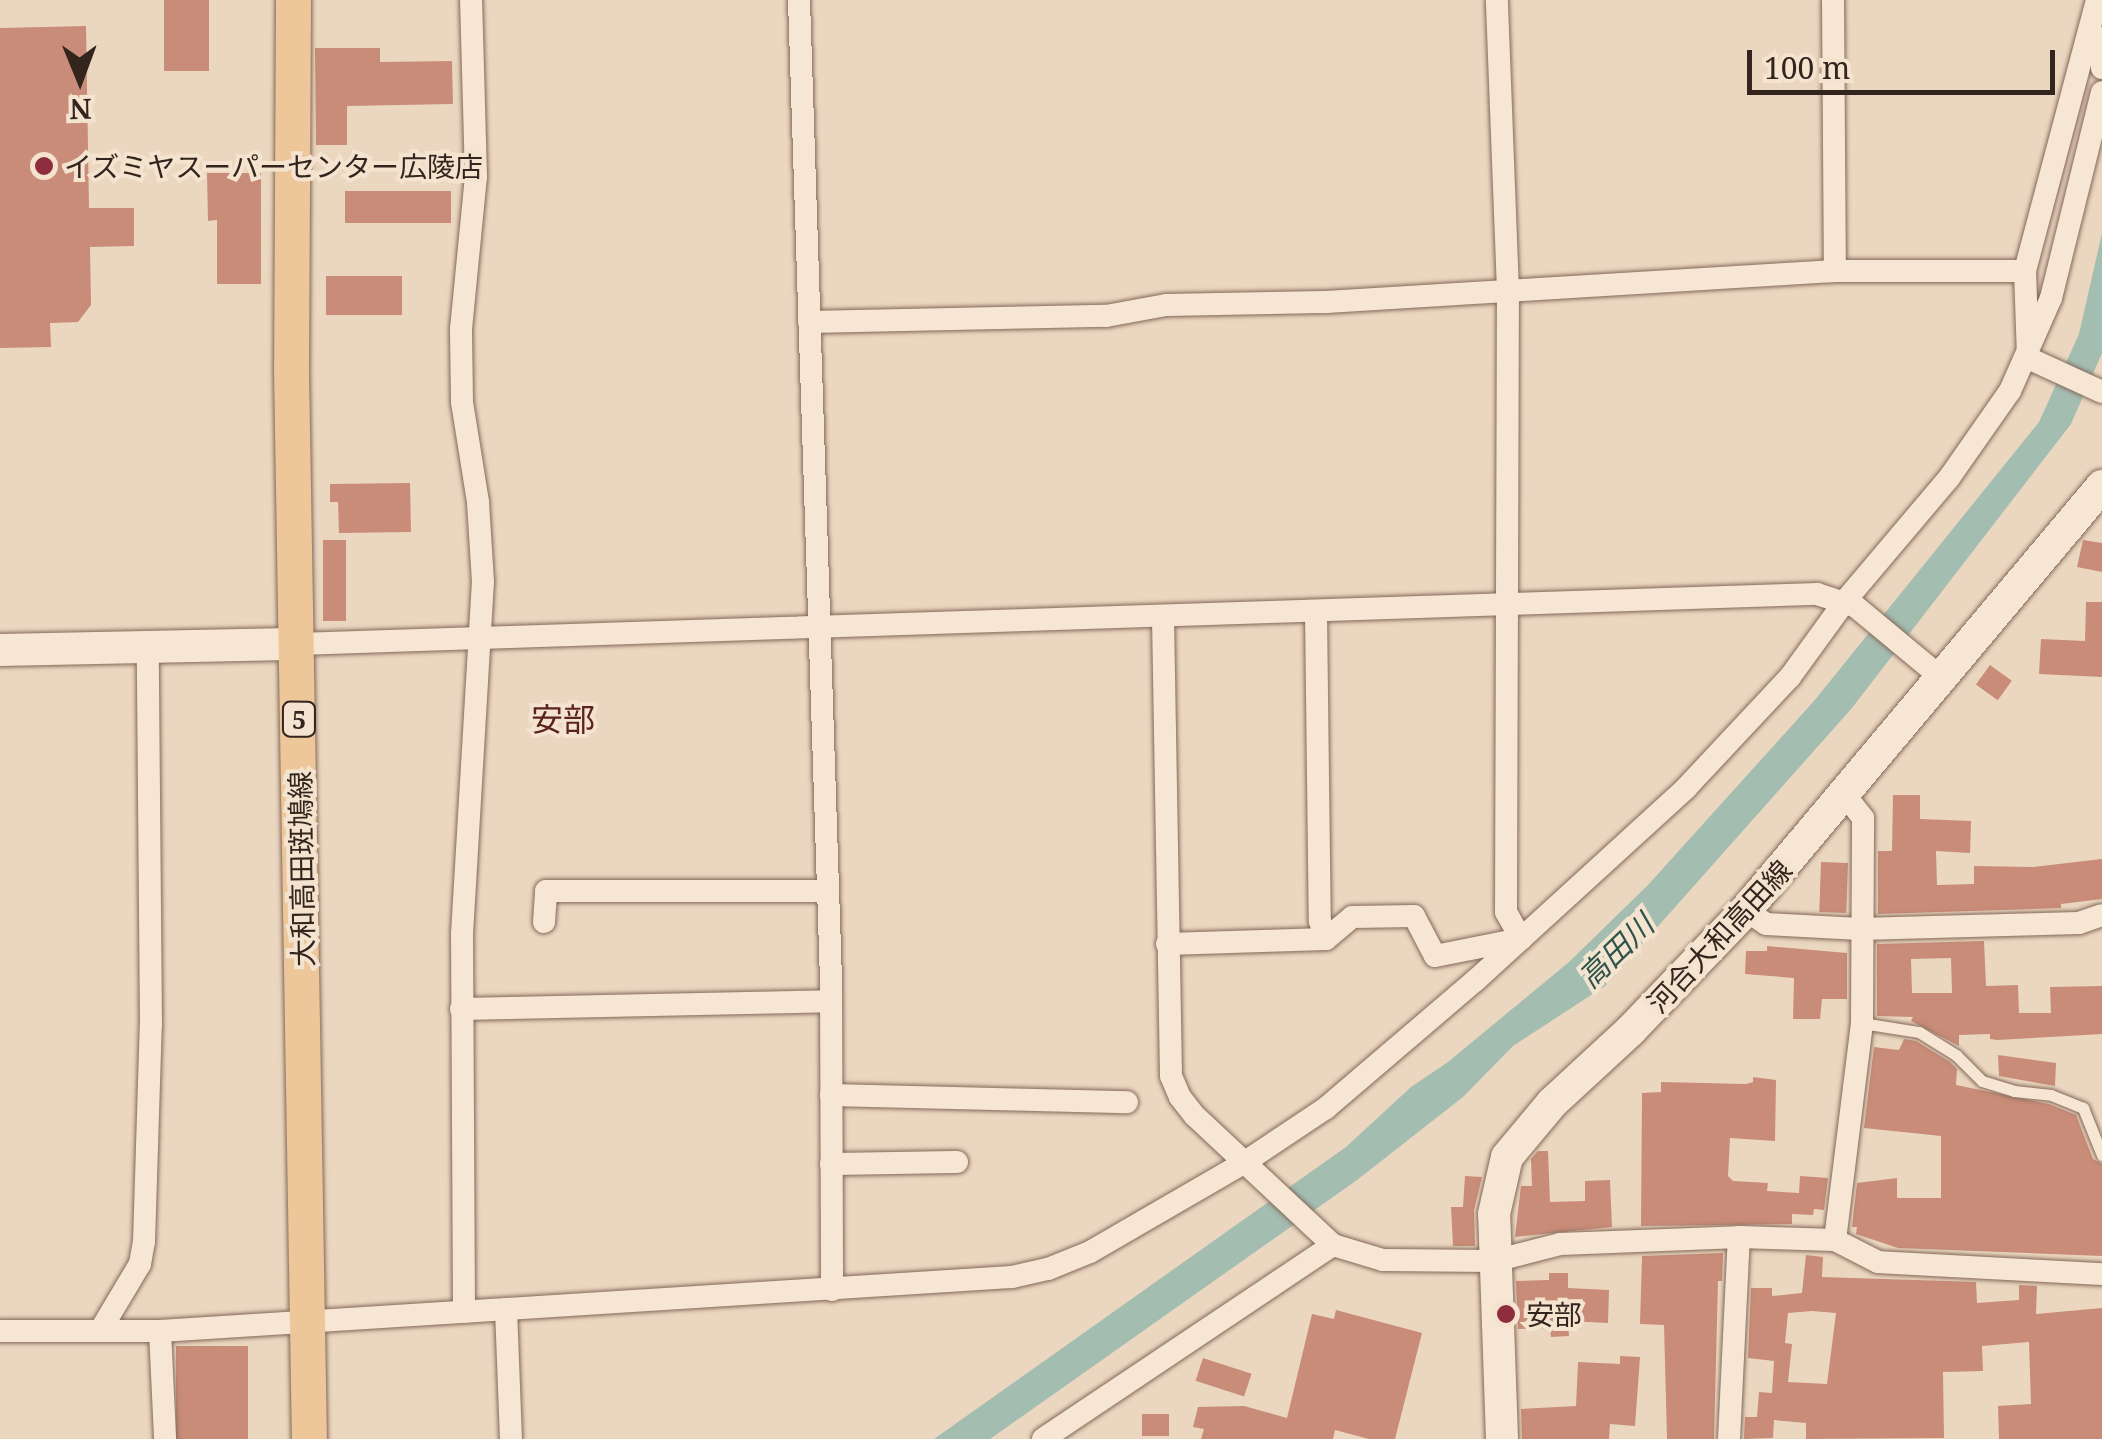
<!DOCTYPE html>
<meta charset="utf-8">
<style>
body{margin:0}
#map{position:relative;width:2102px;height:1439px;overflow:hidden;background:#ebd7c0;font-family:"Noto Serif","Noto Sans JP",serif}
div>[style]{position:absolute}
.water>*{inset:0;background:#a3bdb1}
.building>*{inset:0;background:#c88c78;transform-origin:0 0}
.roads{filter:drop-shadow(0 0 2px #836959) drop-shadow(0 0 2px #836959)}
.lane>*{height:11px;margin:-5.5px;padding:0 5.5px;transform-origin:5.5px;border-radius:5.5px;background:#f7e6d3}
.street>*{height:22px;margin:-11px;padding:0 11px;transform-origin:11px;border-radius:11px;background:#f7e6d3}
.secondary>*{height:32px;margin:-16px;padding:0 16px;transform-origin:16px;border-radius:16px;background:#f7e6d3}
.primary>*{height:35px;margin:-17.5px;padding:0 17.5px;transform-origin:17.5px;border-radius:17.5px;background:#edc699}
.dots>*{width:28px;height:28px;translate:-50% -50%;box-sizing:border-box;border:5px solid #f3e3cf;border-radius:50%}
span{translate:-50% -50%;white-space:nowrap;text-align:center;line-height:1.15;-webkit-text-stroke:8px #f3e3cf;paint-order:stroke}
.shield-label span{padding:2px 8px;background:#f3e3cf;border:2px solid;border-radius:8px;-webkit-text-stroke-width:0}
.shield-label{font-size:25px;color:#33241d;font-weight:700}
.poi-label{font-size:28px;color:#33241d}
.left{translate:0 -50%;text-align:left}
.street-label{font-size:28px;color:#33241d}
.water-label{font-size:30px;color:#2d534a;font-style:italic}
.quarter-label{font-size:32px;color:#5e221e}
.north{position:absolute;left:30px;top:30px;width:100px;height:100px;-webkit-text-stroke:8px #f3e3cf;paint-order:stroke;rotate:179deg;font-size:28px;font-weight:700;line-height:40px;text-align:center;color:#33241d}
.north::after{content:'';display:block;margin:auto;width:35px;height:45px;background:#33241d;clip-path:polygon(50% 0,100% 100%,50% 72%,0 100%)}
.scale{position:absolute;left:1747px;top:50px;width:308px;height:45px;box-sizing:border-box;border:5px solid #33241d;border-top:0;padding-left:12px;font-size:30px;line-height:35px;white-space:nowrap;color:#33241d;-webkit-text-stroke:8px #f3e3cf;paint-order:stroke}
</style>
<div id="map">
<div class="water">
<div style="clip-path:polygon(2102px 233px,2102px 353px,2071px 424px,1852px 708px,1605px 986px,1513px 1046px,1463px 1097px,1357px 1180px,990px 1439px,934px 1439px,1346px 1147px,1411px 1087px,1448px 1062px,1569px 962px,1648px 885px,1814px 701px,2039px 422px,2079px 334px)"></div>
</div>
<div class="building">
<div style="left:164px;top:0;width:45px;height:71px"></div>
<div style="clip-path:polygon(86px 26px,89px 208px,134px 208px,134px 246px,90px 247px,91px 305px,78px 322px,50px 323px,51px 347px,0 348px,0 28px)"></div>
<div style="clip-path:polygon(315px 48px,380px 48px,380px 62px,452px 61px,453px 104px,347px 106px,347px 145px,316px 145px)"></div>
<div style="clip-path:polygon(207px 173px,261px 173px,261px 284px,217px 284px,217px 220px,208px 221px)"></div>
<div style="left:451px;top:191px;width:32px;height:106px;rotate:90deg"></div>
<div style="left:402px;top:276px;width:39px;height:76px;rotate:90deg"></div>
<div style="clip-path:polygon(410px 483px,411px 532px,339px 533px,338px 502px,330px 502px,330px 484px)"></div>
<div style="left:346px;top:540px;width:81px;height:23px;rotate:90deg"></div>
<div style="clip-path:polygon(2083px 540px,2102px 543px,2102px 572px,2077px 567px)"></div>
<div style="clip-path:polygon(2086px 602px,2102px 602px,2102px 677px,2039px 674px,2041px 639px,2085px 641px)"></div>
<div style="left:1990px;top:665px;width:27px;height:24px;rotate:36deg"></div>
<div style="clip-path:polygon(1893px 795px,1920px 795px,1920px 819px,1971px 821px,1970px 853px,1936px 851px,1937px 885px,1974px 884px,1974px 866px,2033px 867px,2102px 859px,2102px 899px,2061px 904px,2061px 908px,1878px 914px,1878px 851px,1892px 851px)"></div>
<div style="left:1821px;top:862px;width:27px;height:50px;rotate:2deg"></div>
<div style="clip-path:polygon(evenodd,1984px 941px,1986px 986px,2018px 985px,2019px 1013px,2051px 1013px,2050px 987px,2102px 986px,2102px 1034px,1997px 1040px,1990px 1039px,1990px 1034px,1959px 1035px,1959px 1046px,1911px 1021px,1913px 1017px,1877px 1016px,1877px 944px,1984px 941px,1951px 958px,1952px 993px,1912px 993px,1911px 959px,1951px 958px)"></div>
<div style="clip-path:polygon(1767px 946px,1847px 953px,1847px 999px,1822px 999px,1820px 1019px,1793px 1019px,1794px 978px,1745px 974px,1746px 951px,1767px 951px)"></div>
<div style="clip-path:polygon(1904px 1039px,1916px 1041px,1950px 1062px,1957px 1069px,1956px 1085px,2049px 1104px,2076px 1115px,2093px 1159px,2102px 1164px,2102px 1256px,1898px 1248px,1856px 1234px,1857px 1227px,1852px 1227px,1857px 1183px,1897px 1178px,1897px 1198px,1941px 1198px,1941px 1136px,1864px 1128px,1874px 1047px,1899px 1050px)"></div>
<div style="clip-path:polygon(1998px 1055px,2056px 1063px,2055px 1086px,1999px 1076px)"></div>
<div style="clip-path:polygon(1753px 1077px,1776px 1080px,1775px 1141px,1730px 1138px,1728px 1176px,1733px 1181px,1768px 1183px,1767px 1191px,1799px 1193px,1800px 1176px,1828px 1178px,1824px 1210px,1814px 1209px,1813px 1215px,1792px 1214px,1792px 1224px,1641px 1226px,1642px 1093px,1661px 1092px,1661px 1082px,1746px 1084px,1753px 1082px)"></div>
<div style="clip-path:polygon(1538px 1151px,1548px 1151px,1550px 1202px,1585px 1201px,1585px 1181px,1610px 1180px,1612px 1227px,1515px 1237px,1521px 1186px,1532px 1186px,1531px 1159px)"></div>
<div style="clip-path:polygon(1465px 1176px,1482px 1177px,1474px 1210px,1475px 1246px,1453px 1246px,1451px 1207px,1463px 1207px)"></div>
<div style="clip-path:polygon(1723px 1253px,1722px 1281px,1718px 1281px,1714px 1439px,1667px 1439px,1664px 1325px,1640px 1324px,1642px 1256px)"></div>
<div style="clip-path:polygon(evenodd,1806px 1255px,1823px 1257px,1822px 1277px,1976px 1282px,1977px 1303px,2019px 1300px,2019px 1285px,2037px 1286px,2036px 1314px,2102px 1308px,2102px 1439px,1999px 1439px,1998px 1406px,2031px 1404px,2029px 1342px,1982px 1346px,1983px 1371px,1943px 1372px,1944px 1438px,1806px 1439px,1806px 1423px,1774px 1420px,1773px 1438px,1744px 1439px,1745px 1417px,1757px 1417px,1759px 1392px,1772px 1393px,1774px 1361px,1748px 1358px,1751px 1288px,1772px 1288px,1772px 1296px,1802px 1293px,1806px 1255px,1812px 1311px,1836px 1313px,1827px 1384px,1788px 1382px,1792px 1344px,1785px 1343px,1788px 1313px,1812px 1311px)"></div>
<div style="clip-path:polygon(1549px 1273px,1568px 1273px,1568px 1288px,1609px 1290px,1608px 1323px,1568px 1321px,1569px 1336px,1551px 1337px,1550px 1328px,1518px 1329px,1516px 1281px,1549px 1280px)"></div>
<div style="clip-path:polygon(1336px 1310px,1422px 1333px,1395px 1439px,1369px 1439px,1335px 1430px,1333px 1439px,1201px 1439px,1204px 1429px,1193px 1427px,1198px 1407px,1244px 1406px,1287px 1418px,1312px 1314px,1334px 1319px)"></div>
<div style="left:176px;top:1346px;width:72px;height:93px"></div>
<div style="clip-path:polygon(1620px 1356px,1640px 1357px,1635px 1426px,1610px 1424px,1609px 1439px,1522px 1439px,1521px 1409px,1576px 1406px,1578px 1362px,1620px 1364px)"></div>
<div style="left:1203px;top:1358px;width:51px;height:24px;rotate:18deg"></div>
<div style="left:1142px;top:1414px;width:27px;height:22px"></div>
</div>
<div class="roads">
<div class="lane">
<div style="left:1862px;top:1023px;width:58px;rotate:9deg"></div>
<div style="left:1919px;top:1032px;width:44px;rotate:31.9deg"></div>
<div style="left:1956px;top:1055px;width:37px;rotate:45deg"></div>
<div style="left:1982px;top:1081px;width:34px;rotate:17deg"></div>
<div style="left:2014px;top:1091px;width:37px;rotate:6deg"></div>
<div style="left:2051px;top:1095px;width:35px;rotate:22deg"></div>
<div style="left:2083px;top:1108px;width:51px;rotate:68deg"></div>
</div>
<div class="street">
<div style="left:799px;top:0;width:983px;rotate:88.13deg"></div>
<div style="left:831px;top:982px;width:308px;rotate:89.8deg"></div>
<div style="left:1833px;top:0;width:271px;rotate:89.6deg"></div>
<div style="left:2097px;top:0;width:280px;rotate:104.9deg"></div>
<div style="left:2025px;top:271px;width:87px;rotate:88deg"></div>
<div style="left:2028px;top:358px;width:81px;rotate:24.7deg"></div>
<div style="left:2102px;top:38px;width:30px;rotate:90deg"></div>
<div style="left:809px;top:322px;width:297px;rotate:-1.2deg"></div>
<div style="left:1106px;top:316px;width:61px;rotate:-10.4deg"></div>
<div style="left:1166px;top:305px;width:160px;rotate:-1.1deg"></div>
<div style="left:1326px;top:302px;width:510px;rotate:-3.49deg"></div>
<div style="left:1835px;top:271px;width:190px"></div>
<div style="left:1316px;top:612px;width:309px;rotate:89.3deg"></div>
<div style="left:1320px;top:921px;width:19px;rotate:72deg"></div>
<div style="left:1163px;top:617px;width:459px;rotate:89deg"></div>
<div style="left:1171px;top:1076px;width:23px;rotate:67deg"></div>
<div style="left:1180px;top:1097px;width:24px;rotate:52deg"></div>
<div style="left:1195px;top:1116px;width:189px;rotate:43.1deg"></div>
<div style="left:1333px;top:1245px;width:52px;rotate:16.7deg"></div>
<div style="left:1383px;top:1260px;width:111px;rotate:0.5deg"></div>
<div style="left:1494px;top:1261px;width:68px;rotate:-14.4deg"></div>
<div style="left:1560px;top:1244px;width:179px;rotate:-2.2deg"></div>
<div style="left:1739px;top:1237px;width:96px;rotate:1.8deg"></div>
<div style="left:1835px;top:1240px;width:48px;rotate:27.1deg"></div>
<div style="left:1878px;top:1262px;width:224px;rotate:3.1deg"></div>
<div style="left:298px;top:644px;width:1520px;rotate:-1.89deg"></div>
<div style="left:1817px;top:594px;width:40px;rotate:18deg"></div>
<div style="left:1855px;top:606px;width:114px;rotate:39.7deg"></div>
<div style="left:1746px;top:910px;width:24px;rotate:35deg"></div>
<div style="left:1766px;top:924px;width:94px;rotate:3deg"></div>
<div style="left:1860px;top:929px;width:219px;rotate:-1.6deg"></div>
<div style="left:2079px;top:923px;width:24px;rotate:-19deg"></div>
<div style="left:544px;top:922px;width:31px;rotate:-86deg"></div>
<div style="left:546px;top:891px;width:282px"></div>
<div style="left:1167px;top:944px;width:159px;rotate:-1.8deg"></div>
<div style="left:1326px;top:939px;width:34px;rotate:-40deg"></div>
<div style="left:1352px;top:917px;width:62px;rotate:-0.9deg"></div>
<div style="left:1414px;top:916px;width:45px;rotate:62.3deg"></div>
<div style="left:1435px;top:956px;width:88px;rotate:-11.2deg"></div>
<div style="left:1521px;top:939px;width:31px;rotate:-119deg"></div>
<div style="left:1506px;top:912px;width:621px;rotate:-89.82deg"></div>
<div style="left:1508px;top:291px;width:291px;rotate:-92.2deg"></div>
<div style="left:461px;top:1009px;width:370px;rotate:-1.2deg"></div>
<div style="left:831px;top:1095px;width:296px;rotate:1.4deg"></div>
<div style="left:831px;top:1164px;width:126px;rotate:-0.9deg"></div>
<div style="left:1835px;top:1240px;width:219px;rotate:-82.9deg"></div>
<div style="left:1862px;top:1023px;width:205px;rotate:-89.7deg"></div>
<div style="left:1863px;top:818px;width:29px;rotate:-128deg"></div>
<div style="left:506px;top:1309px;width:130px;rotate:87.8deg"></div>
<div style="left:464px;top:1312px;width:378px;rotate:-90.3deg"></div>
<div style="left:462px;top:934px;width:353px;rotate:-86.6deg"></div>
<div style="left:483px;top:582px;width:80px;rotate:-93.6deg"></div>
<div style="left:478px;top:502px;width:101px;rotate:-99.1deg"></div>
<div style="left:462px;top:402px;width:73px;rotate:-90.8deg"></div>
<div style="left:461px;top:329px;width:153px;rotate:-84.4deg"></div>
<div style="left:476px;top:177px;width:177px;rotate:-91.6deg"></div>
<div style="left:0;top:1331px;width:160px"></div>
<div style="left:160px;top:1331px;width:854px;rotate:-3.63deg"></div>
<div style="left:1012px;top:1277px;width:37px;rotate:-13deg"></div>
<div style="left:1048px;top:1269px;width:45px;rotate:-22deg"></div>
<div style="left:1090px;top:1252px;width:176px;rotate:-30.1deg"></div>
<div style="left:1242px;top:1164px;width:101px;rotate:-33.7deg"></div>
<div style="left:1326px;top:1108px;width:197px;rotate:-40.5deg"></div>
<div style="left:1476px;top:980px;width:285px;rotate:-42.4deg"></div>
<div style="left:1686px;top:788px;width:152px;rotate:-46.9deg"></div>
<div style="left:1790px;top:677px;width:94px;rotate:-54.1deg"></div>
<div style="left:1845px;top:601px;width:161px;rotate:-49.8deg"></div>
<div style="left:1949px;top:478px;width:106px;rotate:-55deg"></div>
<div style="left:2010px;top:391px;width:102px;rotate:-66.2deg"></div>
<div style="left:2051px;top:298px;width:212px;rotate:-76.1deg"></div>
<div style="left:100px;top:1331px;width:78px;rotate:-59.2deg"></div>
<div style="left:140px;top:1264px;width:22px;rotate:-80deg"></div>
<div style="left:144px;top:1242px;width:217px;rotate:-88.2deg"></div>
<div style="left:151px;top:1025px;width:378px;rotate:-90.5deg"></div>
<div style="left:160px;top:1331px;width:108px;rotate:87.3deg"></div>
<div style="left:1043px;top:1439px;width:349px;rotate:-33.8deg"></div>
<div style="left:1729px;top:1439px;width:202px;rotate:-87.2deg"></div>
</div>
<div class="secondary">
<div style="left:0;top:650px;width:298px;rotate:-1.2deg"></div>
<div style="left:1502px;top:1439px;width:225px;rotate:-92deg"></div>
<div style="left:1494px;top:1214px;width:58px;rotate:-77.2deg"></div>
<div style="left:1507px;top:1157px;width:70px;rotate:-50.2deg"></div>
<div style="left:1552px;top:1103px;width:108px;rotate:-42.7deg"></div>
<div style="left:1631px;top:1030px;width:166px;rotate:-46.2deg"></div>
<div style="left:1746px;top:910px;width:554px;rotate:-49.98deg"></div>
</div>
<div class="primary">
<div style="left:293px;top:0;width:369px;rotate:90.3deg"></div>
<div style="left:291px;top:369px;width:1070px;rotate:89.04deg"></div>
</div>
</div>
<div class="dots">
<div style="left:44px;top:166px;background:#8f2c3d"></div>
<div style="left:1506px;top:1314px;background:#8f2c3d"></div>
</div>
<div class="shield-label">
<span style="left:299px;top:719px">5</span>
</div>
<div class="poi-label">
<span class="left" style="left:64px;top:166px">イズミヤスーパーセンター広陵店</span>
<span class="left" style="left:1526px;top:1314px">安部</span>
</div>
<div class="street-label">
<span style="left:301px;top:869px;rotate:-91deg">大和高田斑鳩線</span>
<span style="left:1719px;top:936px;rotate:-47deg">河合大和高田線</span>
</div>
<div class="water-label">
<span style="left:1616px;top:951px;rotate:-44deg">高田川</span>
</div>
<div class="quarter-label">
<span style="left:563px;top:719px">安部</span>
</div>
<div class="north">N</div>
<div class="scale">100 m</div>
</div>
